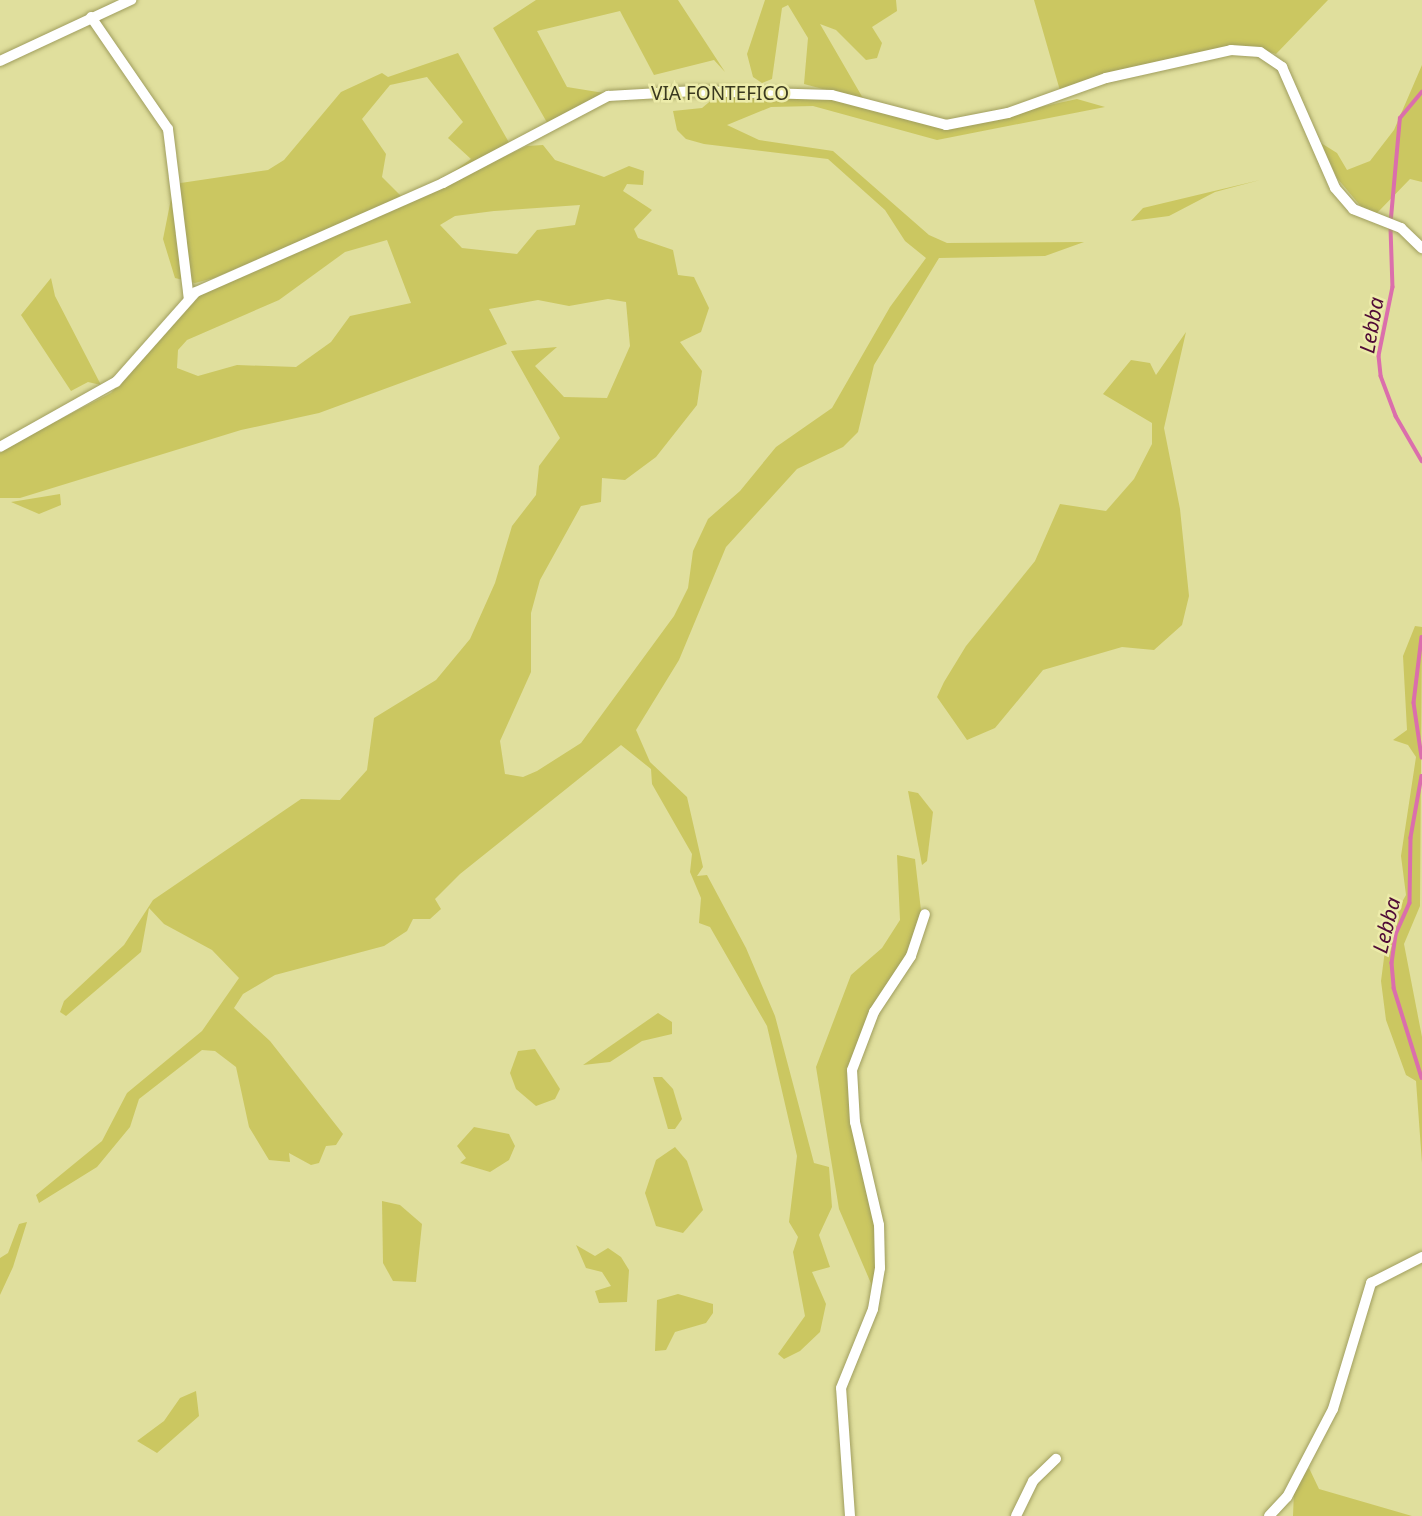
<!DOCTYPE html>
<style>
body{margin:0}
#map{position:relative;width:1422px;height:1516px;overflow:hidden;background:#e0df9d;font-family:"Noto Sans",sans-serif}
div>[style]{position:absolute}
.green>*{inset:0;background:#cbc761}
.stream>*{height:3.5px;margin:-1.75px;padding:0 1.75px;transform-origin:1.75px;border-radius:1.75px;background:#db6eac}
.roads{filter:drop-shadow(0 0 2px #a09e5f) drop-shadow(0 0 2px #a09e5f)}
.street>*{height:10px;margin:-5px;padding:0 5px;transform-origin:5px;border-radius:5px;background:#fff}
span{translate:-50% -50%;white-space:nowrap;text-align:center;line-height:1.15;-webkit-text-stroke:5px #edecaa;paint-order:stroke}
.street-label{font-size:19px;color:#3a391f}
.water-label{font-size:21px;color:#500b37;font-style:italic}
</style>
<div id="map">
<div class="green">
<div style="clip-path:polygon(536px 0,678px 0,725px 72px,714px 60px,654px 75px,620px 11px,537px 31px,567px 87px,604px 93px,549px 126px,493px 28px)"></div>
<div style="clip-path:polygon(765px 0,896px 0,897px 11px,872px 27px,882px 43px,877px 58px,866px 60px,836px 30px,820px 24px,864px 100px,804px 84px,808px 38px,788px 5px,782px 8px,772px 79px,762px 83px,753px 77px,747px 54px)"></div>
<div style="clip-path:polygon(1034px 0,1328px 0,1276px 54px,1257px 48px,1061px 94px)"></div>
<div style="clip-path:polygon(458px 53px,511px 146px,443px 179px,471px 159px,448px 138px,463px 122px,427px 77px,390px 85px,362px 119px,386px 154px,382px 177px,402px 197px,214px 278px,195px 283px,175px 278px,163px 239px,174px 184px,268px 170px,284px 160px,341px 92px,382px 73px,388px 77px)"></div>
<div style="clip-path:polygon(1422px 65px,1422px 182px,1410px 179px,1377px 213px,1363px 209px,1337px 178px,1321px 143px,1337px 153px,1347px 170px,1370px 161px,1394px 130px)"></div>
<div style="clip-path:polygon(evenodd,732px 94px,825px 96px,944px 128px,1077px 99px,1105px 107px,937px 140px,813px 106px,771px 107px,727px 125px,759px 140px,833px 151px,929px 235px,947px 243px,1084px 242px,1045px 256px,939px 258px,874px 365px,858px 432px,843px 447px,797px 469px,726px 547px,679px 660px,636px 730px,650px 762px,687px 797px,703px 867px,697px 876px,707px 875px,746px 948px,775px 1016px,814px 1163px,829px 1167px,832px 1207px,819px 1235px,830px 1267px,812px 1272px,826px 1304px,820px 1332px,800px 1351px,784px 1359px,778px 1354px,805px 1316px,793px 1252px,798px 1237px,789px 1222px,797px 1156px,767px 1026px,710px 927px,699px 923px,701px 898px,690px 872px,692px 854px,652px 784px,651px 769px,621px 745px,460px 874px,435px 899px,441px 909px,430px 919px,413px 919px,407px 931px,384px 946px,275px 975px,243px 994px,234px 1008px,270px 1041px,343px 1134px,336px 1145px,326px 1146px,319px 1163px,311px 1165px,289px 1153px,290px 1162px,269px 1160px,249px 1127px,236px 1067px,215px 1051px,202px 1050px,139px 1099px,130px 1127px,97px 1167px,39px 1203px,36px 1195px,102px 1141px,127px 1093px,202px 1031px,239px 978px,212px 950px,164px 924px,149px 908px,141px 952px,66px 1016px,60px 1012px,64px 1001px,124px 945px,153px 900px,301px 799px,340px 800px,367px 770px,374px 718px,436px 680px,470px 639px,495px 583px,512px 526px,536px 495px,539px 466px,560px 438px,511px 351px,557px 347px,535px 366px,564px 397px,607px 398px,630px 346px,626px 302px,608px 299px,569px 306px,538px 300px,489px 309px,507px 344px,319px 413px,241px 430px,20px 498px,0 498px,0 450px,111px 393px,198px 296px,527px 146px,543px 145px,555px 160px,604px 177px,629px 166px,644px 171px,643px 185px,627px 184px,623px 191px,652px 210px,634px 229px,638px 238px,673px 250px,678px 275px,694px 277px,709px 308px,701px 332px,680px 342px,702px 371px,697px 405px,656px 457px,625px 480px,602px 478px,601px 502px,581px 506px,540px 580px,531px 613px,531px 672px,500px 741px,505px 774px,523px 777px,537px 771px,581px 743px,674px 616px,688px 588px,693px 551px,708px 519px,740px 491px,776px 447px,832px 408px,890px 307px,926px 258px,905px 241px,885px 210px,828px 159px,704px 144px,686px 139px,677px 130px,673px 111px,702px 108px,714px 98px,732px 94px,580px 205px,575px 225px,537px 230px,517px 254px,462px 248px,440px 225px,455px 216px,494px 211px,580px 205px,732px 94px,387px 240px,411px 303px,350px 316px,331px 342px,296px 367px,237px 365px,198px 376px,177px 368px,178px 350px,187px 340px,279px 300px,345px 252px,387px 240px)"></div>
<div style="clip-path:polygon(1260px 180px,1215px 192px,1169px 216px,1131px 221px,1143px 208px)"></div>
<div style="clip-path:polygon(51px 278px,55px 296px,101px 385px,88px 382px,71px 391px,21px 315px)"></div>
<div style="clip-path:polygon(1186px 332px,1164px 428px,1180px 509px,1189px 596px,1182px 625px,1154px 650px,1122px 647px,1043px 670px,995px 728px,967px 740px,937px 697px,944px 682px,966px 646px,1035px 561px,1060px 504px,1106px 511px,1134px 479px,1152px 444px,1152px 423px,1103px 394px,1131px 360px,1150px 363px,1156px 375px)"></div>
<div style="clip-path:polygon(60px 494px,61px 505px,39px 514px,11px 502px)"></div>
<div style="clip-path:polygon(1415px 626px,1422px 627px,1420px 906px,1404px 944px,1422px 1037px,1422px 1163px,1416px 1081px,1406px 1075px,1386px 1020px,1381px 981px,1388px 927px,1406px 895px,1401px 856px,1416px 757px,1408px 745px,1393px 740px,1407px 730px,1403px 656px)"></div>
<div style="clip-path:polygon(908px 791px,918px 793px,933px 812px,927px 861px,922px 865px)"></div>
<div style="clip-path:polygon(897px 855px,915px 859px,922px 919px,910px 952px,884px 988px,851px 1070px,878px 1224px,879px 1268px,873px 1288px,839px 1209px,816px 1067px,851px 975px,882px 948px,900px 920px)"></div>
<div style="clip-path:polygon(658px 1013px,672px 1022px,672px 1034px,642px 1041px,610px 1062px,583px 1065px)"></div>
<div style="clip-path:polygon(535px 1049px,560px 1089px,555px 1099px,536px 1106px,516px 1089px,510px 1073px,518px 1051px)"></div>
<div style="clip-path:polygon(653px 1077px,662px 1077px,673px 1089px,682px 1119px,675px 1129px,668px 1129px)"></div>
<div style="clip-path:polygon(474px 1127px,509px 1134px,515px 1146px,509px 1160px,490px 1172px,460px 1163px,466px 1158px,457px 1146px)"></div>
<div style="clip-path:polygon(675px 1147px,687px 1161px,703px 1210px,683px 1233px,656px 1226px,645px 1193px,656px 1160px)"></div>
<div style="clip-path:polygon(382px 1201px,400px 1205px,422px 1224px,416px 1282px,393px 1281px,383px 1263px)"></div>
<div style="clip-path:polygon(27px 1222px,13px 1267px,0 1295px,0 1258px,8px 1253px,19px 1224px)"></div>
<div style="clip-path:polygon(576px 1245px,595px 1256px,608px 1248px,621px 1257px,629px 1270px,627px 1302px,599px 1303px,595px 1291px,611px 1286px,602px 1272px,586px 1268px)"></div>
<div style="clip-path:polygon(678px 1294px,713px 1304px,713px 1313px,706px 1323px,675px 1332px,666px 1350px,655px 1351px,657px 1300px)"></div>
<div style="clip-path:polygon(196px 1391px,199px 1416px,157px 1453px,137px 1441px,164px 1421px,180px 1398px)"></div>
<div style="clip-path:polygon(1309px 1468px,1319px 1489px,1412px 1516px,1293px 1516px,1294px 1490px)"></div>
</div>
<div class="stream">
<div style="left:1391px;top:218px;width:100px;rotate:-84.9deg"></div>
<div style="left:1400px;top:118px;width:34px;rotate:-50deg"></div>
<div style="left:1391px;top:228px;width:59px;rotate:88.1deg"></div>
<div style="left:1393px;top:287px;width:70px;rotate:101.5deg"></div>
<div style="left:1379px;top:356px;width:20px;rotate:84deg"></div>
<div style="left:1381px;top:376px;width:43px;rotate:69.4deg"></div>
<div style="left:1396px;top:416px;width:52px;rotate:60deg"></div>
<div style="left:1422px;top:637px;width:66px;rotate:96.9deg"></div>
<div style="left:1414px;top:703px;width:55px;rotate:81.6deg"></div>
<div style="left:1422px;top:776px;width:63px;rotate:100.1deg"></div>
<div style="left:1411px;top:838px;width:65px;rotate:90.9deg"></div>
<div style="left:1410px;top:903px;width:35px;rotate:114deg"></div>
<div style="left:1396px;top:935px;width:28px;rotate:98deg"></div>
<div style="left:1392px;top:963px;width:25px;rotate:85deg"></div>
<div style="left:1394px;top:988px;width:94px;rotate:72.7deg"></div>
</div>
<div class="roads">
<div class="street">
<div style="left:91px;top:17px;width:136px;rotate:55.5deg"></div>
<div style="left:168px;top:129px;width:171px;rotate:83deg"></div>
<div style="left:0;top:61px;width:145px;rotate:-25deg"></div>
<div style="left:0;top:447px;width:133px;rotate:-29.3deg"></div>
<div style="left:116px;top:382px;width:120px;rotate:-48.4deg"></div>
<div style="left:196px;top:292px;width:270px;rotate:-23.8deg"></div>
<div style="left:443px;top:183px;width:187px;rotate:-27.8deg"></div>
<div style="left:608px;top:96px;width:87px;rotate:-3.3deg"></div>
<div style="left:695px;top:91px;width:137px;rotate:1.7deg"></div>
<div style="left:832px;top:95px;width:118px;rotate:14.7deg"></div>
<div style="left:946px;top:125px;width:63px;rotate:-11deg"></div>
<div style="left:1008px;top:113px;width:104px;rotate:-19.7deg"></div>
<div style="left:1106px;top:78px;width:128px;rotate:-12.6deg"></div>
<div style="left:1231px;top:50px;width:29px;rotate:4deg"></div>
<div style="left:1260px;top:52px;width:27px;rotate:34deg"></div>
<div style="left:1282px;top:67px;width:132px;rotate:66.3deg"></div>
<div style="left:1335px;top:188px;width:28px;rotate:49deg"></div>
<div style="left:1353px;top:209px;width:52px;rotate:21.6deg"></div>
<div style="left:1401px;top:228px;width:29px;rotate:44deg"></div>
<div style="left:850px;top:1516px;width:128px;rotate:-94deg"></div>
<div style="left:841px;top:1388px;width:85px;rotate:-67.9deg"></div>
<div style="left:873px;top:1309px;width:42px;rotate:-80.3deg"></div>
<div style="left:880px;top:1268px;width:43px;rotate:-91.3deg"></div>
<div style="left:879px;top:1225px;width:106px;rotate:-103.1deg"></div>
<div style="left:855px;top:1122px;width:52px;rotate:-93.3deg"></div>
<div style="left:852px;top:1070px;width:62px;rotate:-69.2deg"></div>
<div style="left:874px;top:1012px;width:67px;rotate:-56.5deg"></div>
<div style="left:911px;top:956px;width:44px;rotate:-71.6deg"></div>
<div style="left:1016px;top:1516px;width:39px;rotate:-64deg"></div>
<div style="left:1033px;top:1481px;width:32px;rotate:-44deg"></div>
<div style="left:1269px;top:1516px;width:26px;rotate:-47deg"></div>
<div style="left:1287px;top:1497px;width:99px;rotate:-62.4deg"></div>
<div style="left:1333px;top:1409px;width:132px;rotate:-73.2deg"></div>
<div style="left:1371px;top:1283px;width:57px;rotate:-27deg"></div>
</div>
</div>
<div class="street-label">
<span style="left:720px;top:94px">VIA FONTEFICO</span>
</div>
<div class="water-label">
<span style="left:1371px;top:325px;rotate:-80deg">Lebba</span>
<span style="left:1386px;top:925px;rotate:-76deg">Lebba</span>
</div>
</div>
